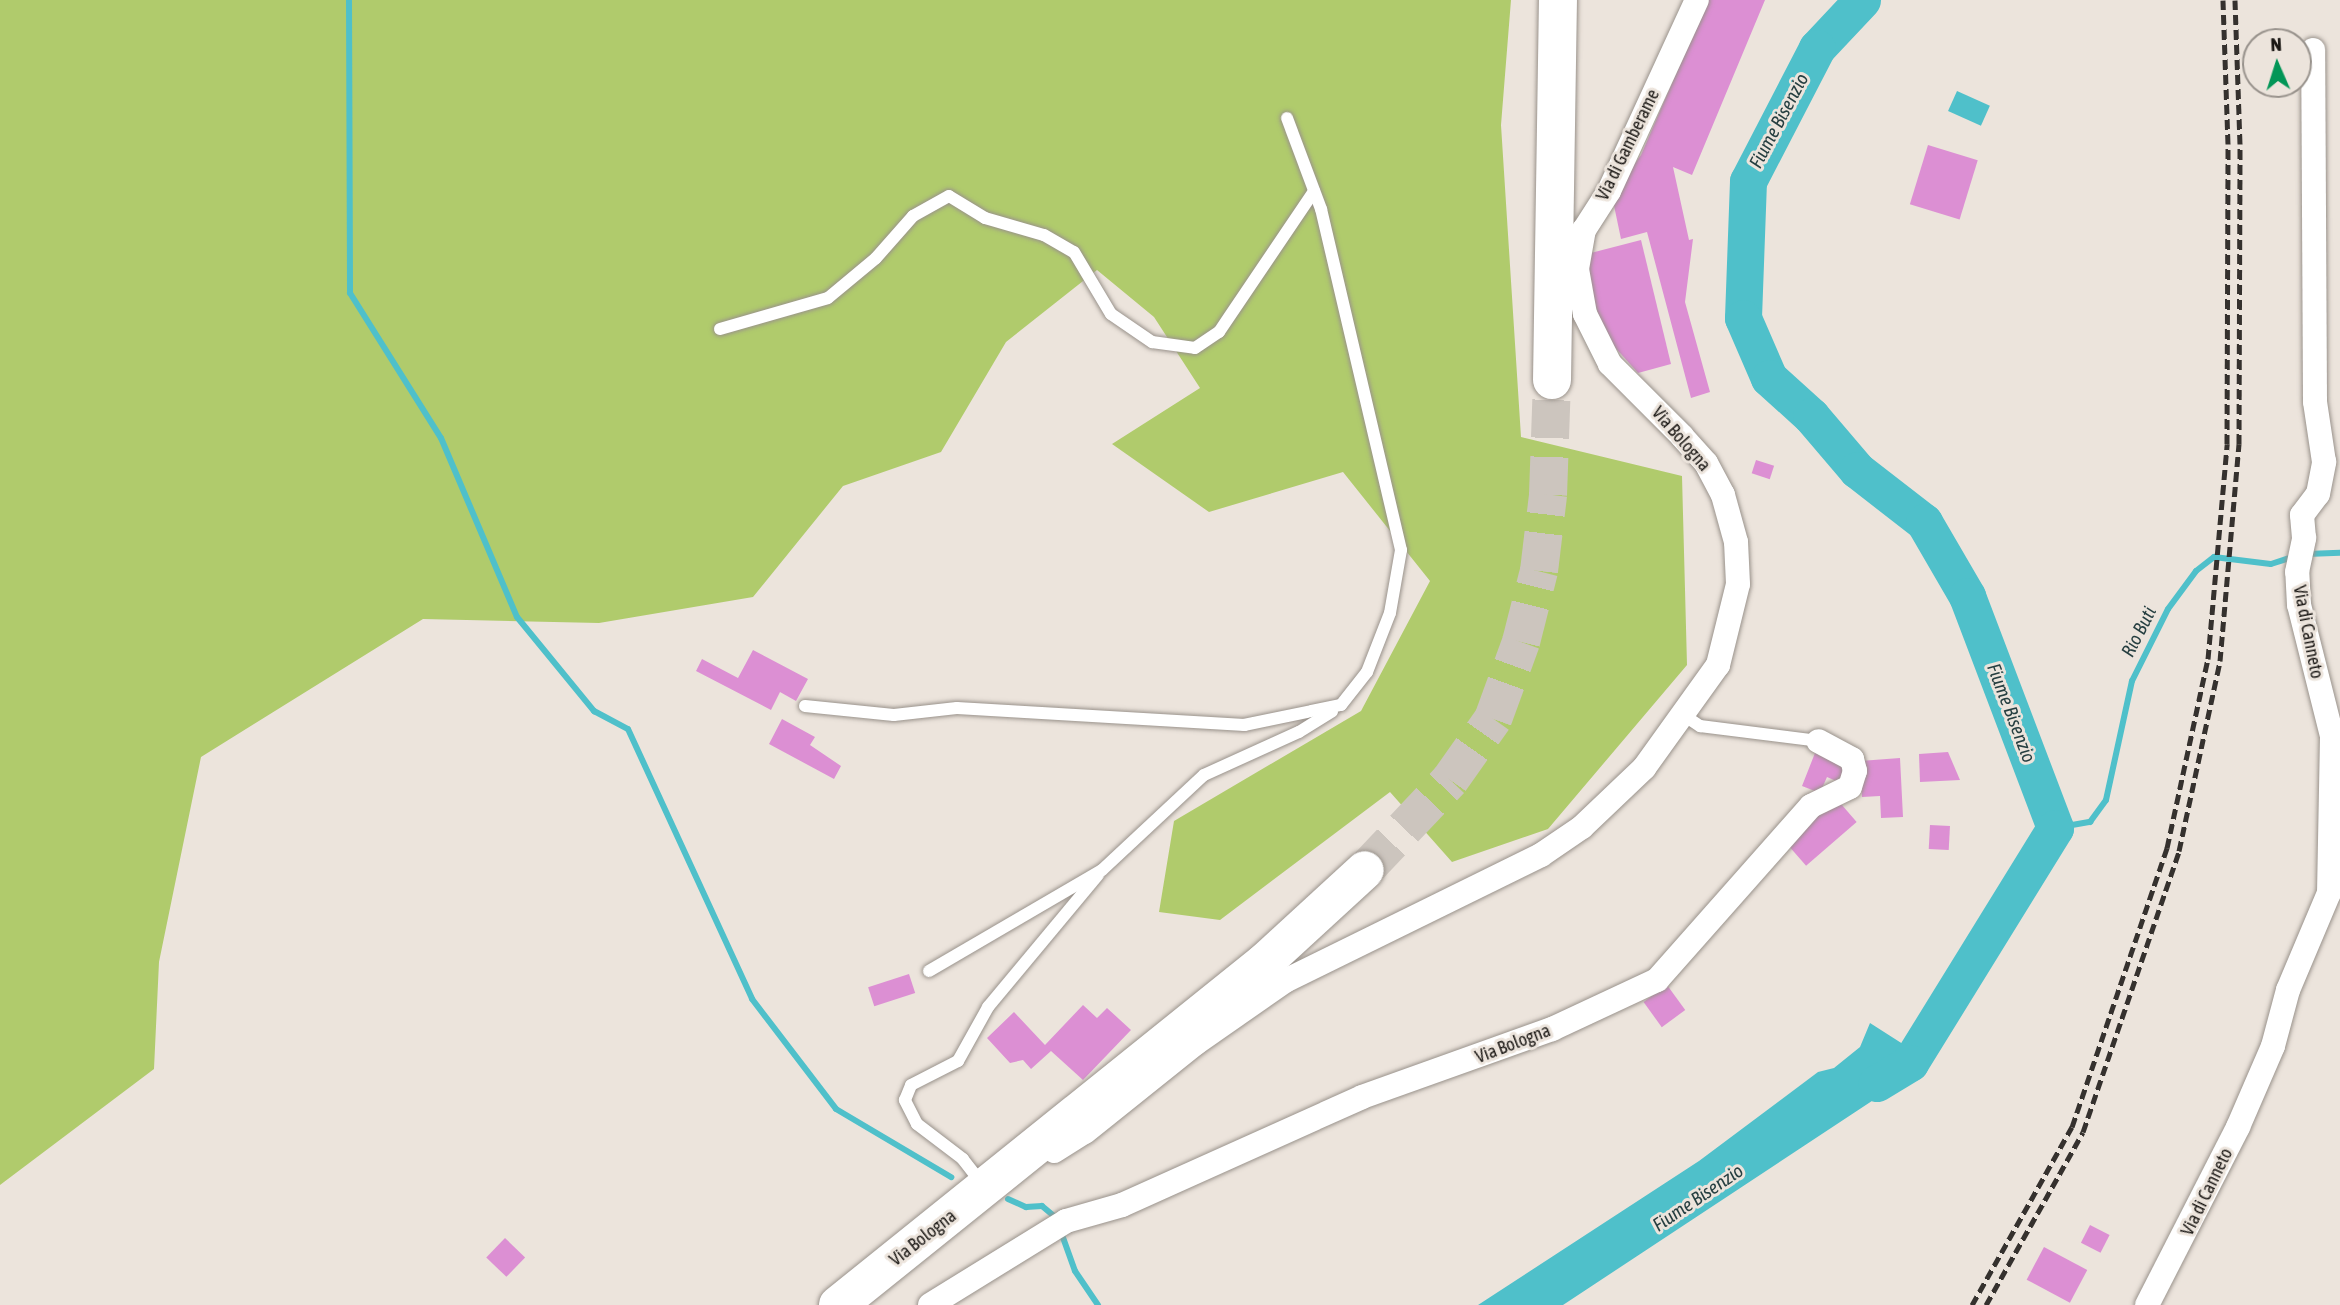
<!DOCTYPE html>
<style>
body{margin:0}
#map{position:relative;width:2340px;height:1305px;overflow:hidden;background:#ece4dc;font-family:"Asap Condensed",sans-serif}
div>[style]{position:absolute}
.green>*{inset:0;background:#b0cb6c}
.water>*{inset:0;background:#4fc0ca;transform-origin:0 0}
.stream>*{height:6px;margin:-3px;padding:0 3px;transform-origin:3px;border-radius:3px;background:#4fc0ca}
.river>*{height:37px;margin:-18.5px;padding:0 18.5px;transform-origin:18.5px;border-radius:18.5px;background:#4fc0ca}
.building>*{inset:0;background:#dc8fd3;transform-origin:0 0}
.primary-tunnel>*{height:38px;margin-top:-19px;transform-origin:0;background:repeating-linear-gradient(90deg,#ccc5be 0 38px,transparent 0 57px)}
.roads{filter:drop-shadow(0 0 2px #99928b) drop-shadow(0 0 2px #99928b)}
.lane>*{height:12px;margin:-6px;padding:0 6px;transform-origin:6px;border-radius:6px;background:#fff}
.street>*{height:24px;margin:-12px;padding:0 12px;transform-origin:12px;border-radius:12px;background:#fff}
.primary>*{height:38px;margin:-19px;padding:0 19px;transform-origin:19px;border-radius:19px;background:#fff}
.rail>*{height:5px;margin-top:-2.5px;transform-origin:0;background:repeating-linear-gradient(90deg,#35312e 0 10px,transparent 0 15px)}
span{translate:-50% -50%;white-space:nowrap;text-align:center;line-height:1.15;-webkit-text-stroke:6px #ece4dc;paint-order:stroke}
.street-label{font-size:18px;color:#1a1714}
.water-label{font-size:19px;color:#263f41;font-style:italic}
.north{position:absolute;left:2242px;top:28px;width:70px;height:70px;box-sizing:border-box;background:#ece4dc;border:2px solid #98928c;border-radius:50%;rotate:357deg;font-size:19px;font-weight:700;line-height:28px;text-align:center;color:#1a1714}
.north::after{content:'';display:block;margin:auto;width:24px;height:32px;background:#029657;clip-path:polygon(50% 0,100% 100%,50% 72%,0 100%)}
</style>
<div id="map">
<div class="green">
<div style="clip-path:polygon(0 0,1511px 0,1501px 125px,1521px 437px,1682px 476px,1687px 665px,1548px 829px,1452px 862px,1390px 792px,1220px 920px,1159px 912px,1174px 821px,1361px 711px,1430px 581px,1343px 472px,1209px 512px,1112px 444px,1200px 388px,1154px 317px,1097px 270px,1006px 342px,941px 452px,843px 486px,753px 597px,599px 623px,423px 619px,201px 757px,159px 962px,154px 1069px,0 1185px)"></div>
</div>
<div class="water">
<div style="left:1957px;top:91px;width:36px;height:22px;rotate:24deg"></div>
<div style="clip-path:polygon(1870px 1023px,1931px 1062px,1563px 1305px,1478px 1305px,1699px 1161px,1818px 1072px,1834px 1068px,1860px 1047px)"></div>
</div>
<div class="stream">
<div style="left:349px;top:0;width:293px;rotate:89.8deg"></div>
<div style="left:350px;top:293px;width:171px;rotate:57.9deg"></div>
<div style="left:441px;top:438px;width:194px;rotate:67deg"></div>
<div style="left:517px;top:617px;width:122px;rotate:50.7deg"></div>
<div style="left:594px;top:711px;width:38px;rotate:28deg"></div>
<div style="left:628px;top:729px;width:297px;rotate:65.3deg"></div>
<div style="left:752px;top:999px;width:138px;rotate:52.6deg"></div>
<div style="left:836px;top:1109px;width:134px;rotate:30.6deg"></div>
<div style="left:2307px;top:554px;width:33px;rotate:-2deg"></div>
<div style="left:2055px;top:828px;width:36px;rotate:-10deg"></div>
<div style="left:2090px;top:822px;width:27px;rotate:-54deg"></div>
<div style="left:2106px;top:800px;width:122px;rotate:-77.7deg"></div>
<div style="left:2132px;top:681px;width:80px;rotate:-63.4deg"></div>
<div style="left:2168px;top:609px;width:47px;rotate:-53.6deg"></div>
<div style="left:2196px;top:571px;width:23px;rotate:-38deg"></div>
<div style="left:2214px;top:557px;width:57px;rotate:7deg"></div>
<div style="left:2271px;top:564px;width:23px;rotate:-18deg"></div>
<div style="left:1008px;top:1199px;width:20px;rotate:24deg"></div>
<div style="left:1026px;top:1207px;width:16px;rotate:-4deg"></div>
<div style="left:1042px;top:1206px;width:16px;rotate:40deg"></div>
<div style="left:1061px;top:1232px;width:41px;rotate:70.3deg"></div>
<div style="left:1075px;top:1271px;width:41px;rotate:55.9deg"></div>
</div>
<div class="river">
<div style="left:1862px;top:0;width:66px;rotate:133.2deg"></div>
<div style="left:1817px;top:48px;width:150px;rotate:117.4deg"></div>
<div style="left:1748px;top:181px;width:137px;rotate:92.1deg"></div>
<div style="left:1743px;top:318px;width:65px;rotate:66.6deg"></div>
<div style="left:1769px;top:378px;width:57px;rotate:42.1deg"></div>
<div style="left:1811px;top:416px;width:71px;rotate:49.6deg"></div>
<div style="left:1857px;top:470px;width:85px;rotate:37.8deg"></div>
<div style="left:1924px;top:522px;width:86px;rotate:59.8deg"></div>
<div style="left:1967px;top:596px;width:248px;rotate:69.2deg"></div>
<div style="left:2055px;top:828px;width:276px;rotate:121.7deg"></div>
<div style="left:1910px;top:1063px;width:39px;rotate:149deg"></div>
</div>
<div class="building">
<div style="clip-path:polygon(1708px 0,1765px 0,1692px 175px,1673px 167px,1689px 240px,1693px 239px,1685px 302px,1710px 392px,1691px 398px,1647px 232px,1621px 239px,1612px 196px,1641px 155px)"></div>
<div style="left:1928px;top:145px;width:52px;height:62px;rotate:17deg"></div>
<div style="clip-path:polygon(1641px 240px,1671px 364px,1638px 373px,1603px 334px,1583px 255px)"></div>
<div style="left:1756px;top:460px;width:19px;height:14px;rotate:18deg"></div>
<div style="clip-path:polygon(753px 650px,808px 679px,796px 701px,780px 692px,771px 710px,696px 671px,702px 659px,738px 678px)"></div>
<div style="clip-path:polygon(782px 719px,815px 737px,810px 745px,841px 766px,834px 779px,769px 744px)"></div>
<div style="clip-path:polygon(1948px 752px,1960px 780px,1920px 782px,1919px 754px)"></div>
<div style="clip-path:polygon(1815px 753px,1850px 767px,1843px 784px,1827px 777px,1820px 793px,1802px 786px)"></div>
<div style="clip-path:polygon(1900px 758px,1903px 817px,1881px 818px,1880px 796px,1862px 797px,1860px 761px)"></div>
<div style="left:1835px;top:797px;width:33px;height:67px;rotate:49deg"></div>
<div style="left:1930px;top:825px;width:20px;height:24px;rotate:3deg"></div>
<div style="left:909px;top:974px;width:20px;height:43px;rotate:72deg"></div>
<div style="left:1667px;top:985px;width:31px;height:29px;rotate:54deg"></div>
<div style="clip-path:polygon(1083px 1005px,1097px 1018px,1107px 1008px,1131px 1030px,1083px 1080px,1051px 1051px,1031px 1069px,1023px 1060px,1010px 1063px,987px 1038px,1014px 1012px,1045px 1045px)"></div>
<div style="left:2090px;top:1225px;width:22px;height:20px;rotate:27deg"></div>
<div style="left:505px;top:1238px;width:28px;height:27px;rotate:44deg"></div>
<div style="left:2044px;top:1247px;width:49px;height:37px;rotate:28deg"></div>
</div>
<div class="primary-tunnel">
<div style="left:1365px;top:870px;width:124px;rotate:-46.6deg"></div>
<div style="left:1450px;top:780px;width:75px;rotate:-54.8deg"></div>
<div style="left:1493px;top:719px;width:82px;rotate:-70deg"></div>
<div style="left:1521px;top:642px;width:73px;rotate:-75.8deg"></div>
<div style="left:1539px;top:571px;width:77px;rotate:-83.2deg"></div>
<div style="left:1548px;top:495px;width:115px;rotate:-88deg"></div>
</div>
<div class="roads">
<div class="lane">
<div style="left:720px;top:329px;width:112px;rotate:-16deg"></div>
<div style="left:828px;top:298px;width:62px;rotate:-39.8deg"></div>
<div style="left:876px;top:258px;width:56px;rotate:-48.6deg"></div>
<div style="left:913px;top:216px;width:41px;rotate:-29.1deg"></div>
<div style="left:949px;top:196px;width:42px;rotate:31.4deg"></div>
<div style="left:985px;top:218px;width:61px;rotate:16.1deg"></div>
<div style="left:1044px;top:235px;width:34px;rotate:30deg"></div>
<div style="left:1074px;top:252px;width:72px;rotate:59.2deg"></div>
<div style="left:1111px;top:314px;width:50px;rotate:34.3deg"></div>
<div style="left:1152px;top:342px;width:43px;rotate:7.9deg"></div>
<div style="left:1195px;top:348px;width:29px;rotate:-34deg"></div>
<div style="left:1219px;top:332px;width:170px;rotate:-56deg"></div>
<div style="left:805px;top:706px;width:89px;rotate:5.8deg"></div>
<div style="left:894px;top:715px;width:63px;rotate:-6.3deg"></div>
<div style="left:957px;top:708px;width:288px;rotate:3.4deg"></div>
<div style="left:1244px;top:725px;width:99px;rotate:-11.7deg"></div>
<div style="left:1341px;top:705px;width:42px;rotate:-51.8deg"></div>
<div style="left:1367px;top:672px;width:63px;rotate:-68.7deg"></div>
<div style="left:1390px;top:613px;width:64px;rotate:-80.1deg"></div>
<div style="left:1401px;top:550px;width:350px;rotate:-103.2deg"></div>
<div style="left:1321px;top:209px;width:97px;rotate:-110.5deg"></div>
<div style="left:1682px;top:714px;width:22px;rotate:34deg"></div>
<div style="left:1700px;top:726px;width:119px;rotate:7.2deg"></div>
<div style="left:929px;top:971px;width:200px;rotate:-30.3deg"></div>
<div style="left:1102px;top:870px;width:139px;rotate:-43deg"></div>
<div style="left:1204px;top:775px;width:104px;rotate:-24.4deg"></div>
<div style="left:1299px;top:732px;width:39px;rotate:-32deg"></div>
<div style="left:983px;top:1185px;width:33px;rotate:-128deg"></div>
<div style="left:963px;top:1159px;width:58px;rotate:-142.7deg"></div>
<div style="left:917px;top:1124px;width:27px;rotate:-117deg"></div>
<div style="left:905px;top:1100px;width:16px;rotate:-68deg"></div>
<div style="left:911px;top:1085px;width:53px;rotate:-27.1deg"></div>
<div style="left:958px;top:1061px;width:62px;rotate:-60.9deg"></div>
<div style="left:988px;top:1007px;width:172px;rotate:-50.2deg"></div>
</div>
<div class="street">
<div style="left:1054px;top:1151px;width:36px;rotate:-32deg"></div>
<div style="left:1085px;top:1132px;width:142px;rotate:-38.7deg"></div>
<div style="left:1196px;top:1043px;width:108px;rotate:-34.9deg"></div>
<div style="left:1285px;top:981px;width:285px;rotate:-26.2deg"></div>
<div style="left:1541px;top:855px;width:50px;rotate:-34.3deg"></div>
<div style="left:1582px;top:827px;width:86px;rotate:-43.6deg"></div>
<div style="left:1644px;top:768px;width:127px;rotate:-54.3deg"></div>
<div style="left:1718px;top:665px;width:83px;rotate:-76.1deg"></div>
<div style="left:1738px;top:584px;width:42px;rotate:-92.7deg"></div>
<div style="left:1736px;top:542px;width:49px;rotate:-105.5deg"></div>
<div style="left:1723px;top:495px;width:36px;rotate:-118deg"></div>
<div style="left:1706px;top:463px;width:36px;rotate:-132deg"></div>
<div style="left:1682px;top:436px;width:102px;rotate:-135deg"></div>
<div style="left:1610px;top:364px;width:56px;rotate:-116.6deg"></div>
<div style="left:1585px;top:314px;width:46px;rotate:-100.1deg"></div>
<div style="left:1577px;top:269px;width:40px;rotate:-80deg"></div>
<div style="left:1584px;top:230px;width:46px;rotate:-57.3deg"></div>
<div style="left:1609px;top:191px;width:210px;rotate:-65.3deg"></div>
<div style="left:930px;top:1305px;width:160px;rotate:-31.7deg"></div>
<div style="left:1066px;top:1221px;width:58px;rotate:-15.9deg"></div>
<div style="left:1122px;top:1205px;width:263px;rotate:-24.2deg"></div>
<div style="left:1362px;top:1097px;width:202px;rotate:-19.7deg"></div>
<div style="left:1552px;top:1029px;width:116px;rotate:-25deg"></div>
<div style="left:1657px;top:980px;width:232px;rotate:-48.5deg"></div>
<div style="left:1811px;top:806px;width:43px;rotate:-26deg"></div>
<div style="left:1850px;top:787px;width:17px;rotate:-73deg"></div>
<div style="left:1855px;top:771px;width:12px;rotate:-104deg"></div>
<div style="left:1852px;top:759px;width:38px;rotate:-152deg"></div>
<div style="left:2147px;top:1305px;width:200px;rotate:-62.9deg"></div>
<div style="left:2238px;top:1127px;width:88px;rotate:-66.6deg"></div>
<div style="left:2273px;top:1046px;width:58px;rotate:-75deg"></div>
<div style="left:2288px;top:990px;width:105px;rotate:-67.1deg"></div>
<div style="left:2329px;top:893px;width:157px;rotate:-88.9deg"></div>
<div style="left:2332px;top:736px;width:135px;rotate:-104.1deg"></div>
<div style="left:2299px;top:605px;width:33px;rotate:-93deg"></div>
<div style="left:2297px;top:572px;width:35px;rotate:-78deg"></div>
<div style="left:2304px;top:538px;width:23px;rotate:-95deg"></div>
<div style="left:2302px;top:515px;width:26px;rotate:-53deg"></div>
<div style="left:2318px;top:494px;width:33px;rotate:-79deg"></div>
<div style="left:2324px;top:462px;width:61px;rotate:-98.5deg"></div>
<div style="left:2315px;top:402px;width:352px;rotate:-90.3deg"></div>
</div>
<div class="primary">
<div style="left:1552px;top:380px;width:380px;rotate:-89.1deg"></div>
<div style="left:838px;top:1305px;width:549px;rotate:-38.79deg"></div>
<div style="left:1266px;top:961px;width:134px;rotate:-42.6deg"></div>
</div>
</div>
<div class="rail">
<div style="left:1972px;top:1305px;width:204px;rotate:-60.7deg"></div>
<div style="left:2072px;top:1127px;width:295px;rotate:-71.2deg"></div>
<div style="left:2167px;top:848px;width:193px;rotate:-77.8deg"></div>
<div style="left:2208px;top:659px;width:216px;rotate:-84.9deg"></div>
<div style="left:2227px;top:444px;width:300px;rotate:-89.8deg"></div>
<div style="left:2228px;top:144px;width:144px;rotate:-92deg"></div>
<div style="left:1986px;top:1305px;width:198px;rotate:-60.7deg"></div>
<div style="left:2083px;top:1132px;width:297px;rotate:-71.1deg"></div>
<div style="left:2179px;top:851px;width:194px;rotate:-77.8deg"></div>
<div style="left:2220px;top:661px;width:218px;rotate:-85deg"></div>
<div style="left:2239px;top:444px;width:300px;rotate:-89.8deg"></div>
<div style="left:2240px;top:144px;width:144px;rotate:-92deg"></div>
</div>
<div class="street-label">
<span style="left:1628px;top:145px;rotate:-64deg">Via di Gamberame</span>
<span style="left:1681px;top:439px;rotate:49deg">Via Bologna</span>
<span style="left:2308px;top:632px;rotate:79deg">Via di Canneto</span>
<span style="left:1513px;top:1044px;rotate:-21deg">Via Bologna</span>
<span style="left:2207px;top:1192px;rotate:-64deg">Via di Canneto</span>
<span style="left:923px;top:1238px;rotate:-38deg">Via Bologna</span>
</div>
<div class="water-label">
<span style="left:1779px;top:121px;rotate:-62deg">Fiume Bisenzio</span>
<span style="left:2139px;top:632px;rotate:-63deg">Rio Buti</span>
<span style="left:2011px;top:713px;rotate:69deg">Fiume Bisenzio</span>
<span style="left:1698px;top:1198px;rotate:-34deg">Fiume Bisenzio</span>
</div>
<div class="north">N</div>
</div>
